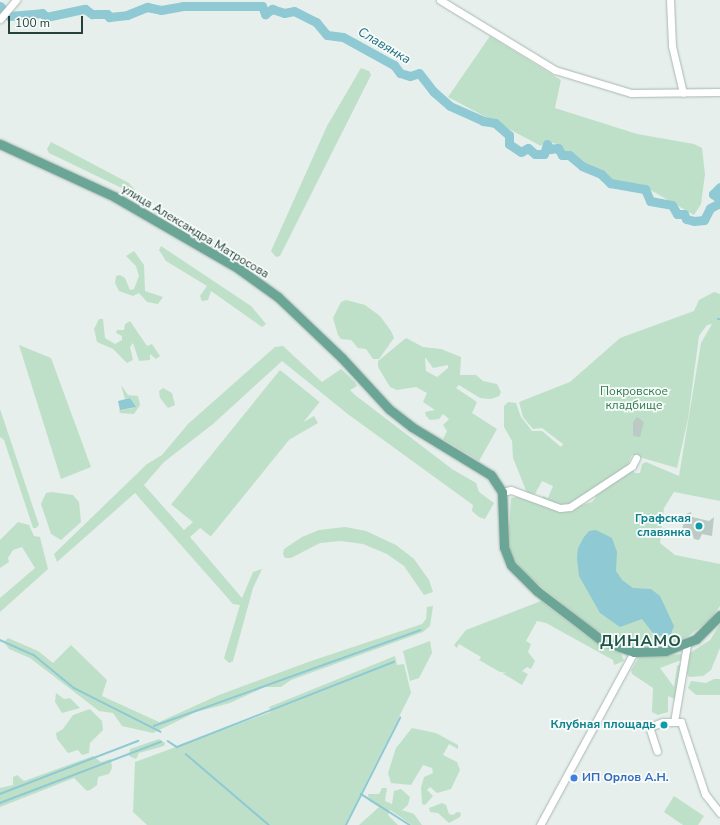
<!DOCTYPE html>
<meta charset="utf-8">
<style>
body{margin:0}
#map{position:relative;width:720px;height:825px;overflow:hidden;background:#e6efeb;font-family:"Nunito Sans",sans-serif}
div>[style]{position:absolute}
.green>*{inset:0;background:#bfe0c8;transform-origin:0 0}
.water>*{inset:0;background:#8ec9d4}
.stream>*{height:1.5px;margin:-0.75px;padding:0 0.75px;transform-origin:0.75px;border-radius:0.75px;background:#8ec9d4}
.river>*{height:9px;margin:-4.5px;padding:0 4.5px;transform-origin:4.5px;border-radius:4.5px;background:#8ec9d4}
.building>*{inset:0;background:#bbcac4}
.roads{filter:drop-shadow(0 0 1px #a8b8b2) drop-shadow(0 0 1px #a8b8b2)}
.minor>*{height:7px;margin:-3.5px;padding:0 3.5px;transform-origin:3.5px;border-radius:3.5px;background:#fff}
.major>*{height:9px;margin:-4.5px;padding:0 4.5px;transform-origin:4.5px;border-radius:4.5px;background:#6aa596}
.dots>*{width:11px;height:11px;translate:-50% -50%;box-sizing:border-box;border:2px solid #f7fbf9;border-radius:50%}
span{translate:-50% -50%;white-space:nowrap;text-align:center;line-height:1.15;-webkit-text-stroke:3.5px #f7fbf9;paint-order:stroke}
.street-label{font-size:12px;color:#24423a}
.park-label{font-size:12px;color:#2d7a4b}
.culture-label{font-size:12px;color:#0d838f;font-weight:700}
.right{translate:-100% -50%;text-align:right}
.shop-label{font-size:12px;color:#366cbe;font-weight:700}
.left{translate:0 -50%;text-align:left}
.water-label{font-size:13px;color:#1c6f80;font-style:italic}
.district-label{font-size:16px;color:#1f5548;font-weight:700;letter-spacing:1px}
.scale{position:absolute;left:8px;top:16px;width:75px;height:18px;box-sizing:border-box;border:2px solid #24423a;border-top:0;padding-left:5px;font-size:12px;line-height:14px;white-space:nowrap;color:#24423a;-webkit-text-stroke:3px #f7fbf9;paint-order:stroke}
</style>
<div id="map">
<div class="green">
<div style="clip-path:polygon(490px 36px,561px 80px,555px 108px,637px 134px,694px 144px,702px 148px,705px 174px,701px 204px,694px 215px,647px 188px,610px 180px,600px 170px,566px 153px,560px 145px,546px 141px,541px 146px,448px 97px)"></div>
<div style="clip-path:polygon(361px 68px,369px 71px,371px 75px,280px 256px,276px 257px,271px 251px,327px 126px)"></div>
<div style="clip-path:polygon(51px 142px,129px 183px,135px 190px,132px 193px,49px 153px,47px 149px)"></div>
<div style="clip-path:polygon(161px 246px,251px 306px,266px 324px,262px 327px,211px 291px,208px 300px,202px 301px,200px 296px,207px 286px,166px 261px,159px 250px)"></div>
<div style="clip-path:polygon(134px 251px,144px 265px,145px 291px,163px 297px,158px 304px,147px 302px,139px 293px,133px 296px,119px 291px,115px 283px,116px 276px,120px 275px,125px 278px,130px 290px,134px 289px,139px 276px,136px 266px,126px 256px)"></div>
<div style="clip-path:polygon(evenodd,714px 292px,720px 294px,720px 501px,674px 492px,664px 508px,660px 543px,675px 555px,720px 564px,720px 606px,710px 620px,683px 640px,652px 648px,627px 645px,594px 629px,524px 573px,512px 556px,508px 543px,511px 498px,517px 497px,560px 511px,592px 502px,596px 497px,594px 495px,566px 507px,541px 500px,543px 496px,548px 498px,553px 486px,542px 481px,535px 494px,527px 493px,513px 458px,512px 441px,504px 427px,504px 406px,508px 402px,516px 403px,521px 417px,532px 431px,542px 431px,561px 447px,563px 444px,542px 428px,533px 429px,523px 417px,519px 402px,570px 382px,620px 338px,694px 311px,699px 300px,714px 292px,712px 324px,701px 343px,679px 476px,646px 462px,642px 464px,640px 473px,635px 473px,628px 464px,632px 455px,677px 468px,688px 419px,699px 336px,707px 325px,712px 324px)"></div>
<div style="clip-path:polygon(346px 300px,365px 305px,380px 316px,391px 331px,394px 338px,379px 359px,373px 359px,366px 349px,358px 348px,351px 340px,341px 339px,338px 335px,333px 318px,341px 302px)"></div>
<div style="clip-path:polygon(99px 319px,103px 319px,105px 338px,115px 344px,122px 340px,122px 336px,116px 333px,117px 330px,124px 330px,125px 324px,130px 321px,147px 346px,152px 344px,160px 356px,156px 359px,150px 354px,150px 360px,139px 361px,133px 343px,130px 347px,133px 360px,127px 363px,113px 349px,97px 342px,94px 329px)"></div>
<div style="clip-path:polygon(evenodd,406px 338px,423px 347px,441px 349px,461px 357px,460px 375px,476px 375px,483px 381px,497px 384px,501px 392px,499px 396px,491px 399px,480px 398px,459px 385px,456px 388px,477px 402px,472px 413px,497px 429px,479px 461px,443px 439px,447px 431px,443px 425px,449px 419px,443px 414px,439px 419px,430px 420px,426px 416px,425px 412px,435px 410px,423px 402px,427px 393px,416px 387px,397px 390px,390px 387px,378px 367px,378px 361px,406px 338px,425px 357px,433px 368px,448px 365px,448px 368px,437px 377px,426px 371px,425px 357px)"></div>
<div style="clip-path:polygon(19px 345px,51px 358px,91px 467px,61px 479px)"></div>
<div style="clip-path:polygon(283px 346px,322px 382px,341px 369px,355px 382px,357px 386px,350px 390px,355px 395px,452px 469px,476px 483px,479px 492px,494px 503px,485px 519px,479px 517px,472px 511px,473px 505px,349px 415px,282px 361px,213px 424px,164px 462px,144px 485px,184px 530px,250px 472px,256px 478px,190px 537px,242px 598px,253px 572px,262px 569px,253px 588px,233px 661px,229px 663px,224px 658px,240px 605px,233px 604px,135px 493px,57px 562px,54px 554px,147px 464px,162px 455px,188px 424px,275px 347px)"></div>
<div style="left:280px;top:370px;width:51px;height:173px;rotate:39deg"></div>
<div style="clip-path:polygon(121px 385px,128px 395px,138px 396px,140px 405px,134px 414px,120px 413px,119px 410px,134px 408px,130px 398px,125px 399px)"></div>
<div style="clip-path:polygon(163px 388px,172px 393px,175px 405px,168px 408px,160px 398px,159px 391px)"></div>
<div style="clip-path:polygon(0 409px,39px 525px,36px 528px,33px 528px,4px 440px,0 437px)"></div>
<div style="left:314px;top:416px;width:8px;height:79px;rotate:60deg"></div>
<div style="clip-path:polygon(52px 492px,73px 495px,79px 502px,81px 522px,61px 540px,51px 534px,41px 504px,46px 493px)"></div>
<div style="clip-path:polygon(18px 522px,29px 525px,34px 536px,40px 537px,48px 569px,0 612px,0 598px,35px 568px,22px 547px,13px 550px,8px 558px,9px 562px,0 568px,0 540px)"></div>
<div style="clip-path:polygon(345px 527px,366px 531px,396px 545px,414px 559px,429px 580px,433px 592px,424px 595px,404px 566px,387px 554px,363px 544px,341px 541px,320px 543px,291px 558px,285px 558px,283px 554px,284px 549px,302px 537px,319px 530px)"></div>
<div style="clip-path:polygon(541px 601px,584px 634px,621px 653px,624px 661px,614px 665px,613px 660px,546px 623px,537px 621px,526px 641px,531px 644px,528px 652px,535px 661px,531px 669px,527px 667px,522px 671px,528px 674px,522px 685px,502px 673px,507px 672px,500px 672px,479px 660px,481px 657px,459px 644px,457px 648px,454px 645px,466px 630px)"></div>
<div style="clip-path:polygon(433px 606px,430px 626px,423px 632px,291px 680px,281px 687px,265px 687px,230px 703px,196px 712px,153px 733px,122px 726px,113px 713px,99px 711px,30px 658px,9px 649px,4px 642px,8px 638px,38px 651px,53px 663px,71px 645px,107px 680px,102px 696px,159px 722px,219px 695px,311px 661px,422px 624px,426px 619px,427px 607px)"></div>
<div style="clip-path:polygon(720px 624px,720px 648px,711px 670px,703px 676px,689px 677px,687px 674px,690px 653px,710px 640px)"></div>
<div style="clip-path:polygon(430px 641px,432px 653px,419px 678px,410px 681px,403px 651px)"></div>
<div style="clip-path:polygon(681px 654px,681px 660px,660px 668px,674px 687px,677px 666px,682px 663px,675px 699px,668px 696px,668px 712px,658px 715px,652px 712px,653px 688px,632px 674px,631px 670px,639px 657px)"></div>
<div style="clip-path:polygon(395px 656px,397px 665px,404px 664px,411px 693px,345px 825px,147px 825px,133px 812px,135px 762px,271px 712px,269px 707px)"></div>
<div style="clip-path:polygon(714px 679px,720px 679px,720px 695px,696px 695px,688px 688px,691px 681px,706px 683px)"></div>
<div style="clip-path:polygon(56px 693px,64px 699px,70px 698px,80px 708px,62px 713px,55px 702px)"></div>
<div style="clip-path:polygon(90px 709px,102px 721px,103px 730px,90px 743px,89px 753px,82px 755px,78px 750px,68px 753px,57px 739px,56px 733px,63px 729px,73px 715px)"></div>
<div style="clip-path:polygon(412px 728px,436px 733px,458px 745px,458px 749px,449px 744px,443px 755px,457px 762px,460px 770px,451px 789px,437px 793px,430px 787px,427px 790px,433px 796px,425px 805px,422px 804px,421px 787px,424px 777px,433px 773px,432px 768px,423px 765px,411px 785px,391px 783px,388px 773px,396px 748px)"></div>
<div style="clip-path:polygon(159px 739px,165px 743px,164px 746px,139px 753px,136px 759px,129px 756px,130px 749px)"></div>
<div style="clip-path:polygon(93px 756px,101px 762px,111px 759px,112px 768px,109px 774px,98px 777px,97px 785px,90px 790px,87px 791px,74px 778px,0 807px,0 788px,13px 785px,13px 777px,17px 775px,24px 781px)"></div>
<div style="clip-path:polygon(382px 788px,387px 788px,385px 801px,392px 804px,394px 791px,401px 789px,410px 797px,408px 805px,402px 810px,414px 814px,422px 825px,412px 825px,390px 810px,388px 815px,398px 825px,359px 825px,379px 807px,369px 801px,368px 794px,379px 794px)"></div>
<div style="clip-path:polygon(674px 796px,704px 816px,698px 825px,683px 825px,664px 812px)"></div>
<div style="clip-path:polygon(442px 803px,446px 805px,449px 814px,453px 815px,457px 812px,461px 813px,460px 817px,449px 823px,438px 813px,430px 812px,429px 808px)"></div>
</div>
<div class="water">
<div style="clip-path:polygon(130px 398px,136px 407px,120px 410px,118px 401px)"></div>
<div style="clip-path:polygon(596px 530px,612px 538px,617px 552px,616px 571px,622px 580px,633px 588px,651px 589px,660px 596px,674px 626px,671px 634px,656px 637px,642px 619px,620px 627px,600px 613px,579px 576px,577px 558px,578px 548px,584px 537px,589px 531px)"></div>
</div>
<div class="stream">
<div style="left:718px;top:319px;width:2px"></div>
<div style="left:0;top:640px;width:37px;rotate:24deg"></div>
<div style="left:34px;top:655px;width:52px;rotate:39.5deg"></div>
<div style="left:74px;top:688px;width:97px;rotate:26.8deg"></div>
<div style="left:154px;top:726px;width:283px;rotate:-19.8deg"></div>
<div style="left:168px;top:741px;width:11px;rotate:34deg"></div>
<div style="left:177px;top:747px;width:233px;rotate:-21.4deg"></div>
<div style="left:186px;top:754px;width:109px;rotate:40.5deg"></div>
<div style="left:0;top:794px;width:148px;rotate:-21deg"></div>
<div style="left:361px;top:794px;width:58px;rotate:32.3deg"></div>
<div style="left:0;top:803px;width:172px;rotate:-20.8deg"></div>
<div style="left:346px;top:825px;width:120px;rotate:-63.2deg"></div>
</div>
<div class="river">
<div style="left:0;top:6px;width:13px;rotate:48deg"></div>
<div style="left:9px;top:16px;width:33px;rotate:-5deg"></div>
<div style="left:42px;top:13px;width:6px;rotate:45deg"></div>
<div style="left:46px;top:17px;width:40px;rotate:-12deg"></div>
<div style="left:85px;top:9px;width:9px;rotate:36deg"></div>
<div style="left:92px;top:14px;width:15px"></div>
<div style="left:107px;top:14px;width:4px;rotate:56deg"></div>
<div style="left:109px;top:17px;width:18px;rotate:-6deg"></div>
<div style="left:127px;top:15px;width:22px;rotate:-22deg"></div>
<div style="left:147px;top:7px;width:14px;rotate:12deg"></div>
<div style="left:161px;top:10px;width:22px;rotate:-10deg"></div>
<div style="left:183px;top:6px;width:79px"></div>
<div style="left:262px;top:6px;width:9px;rotate:69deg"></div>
<div style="left:265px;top:14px;width:9px;rotate:-36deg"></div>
<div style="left:272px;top:9px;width:13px;rotate:18deg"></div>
<div style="left:284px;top:13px;width:10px;rotate:-11deg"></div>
<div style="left:294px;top:11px;width:25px;rotate:27deg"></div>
<div style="left:316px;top:22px;width:17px;rotate:50deg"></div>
<div style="left:327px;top:35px;width:16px;rotate:7deg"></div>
<div style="left:343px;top:37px;width:58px;rotate:28.8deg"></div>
<div style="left:394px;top:65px;width:10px;rotate:53deg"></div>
<div style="left:400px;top:73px;width:10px;rotate:17deg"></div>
<div style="left:410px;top:76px;width:9px;rotate:-18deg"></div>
<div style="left:419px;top:73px;width:24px;rotate:52deg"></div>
<div style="left:434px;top:92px;width:21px;rotate:41deg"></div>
<div style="left:450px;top:106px;width:36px;rotate:24deg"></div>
<div style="left:483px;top:121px;width:12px;rotate:9deg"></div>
<div style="left:495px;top:123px;width:18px;rotate:41deg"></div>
<div style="left:509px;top:135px;width:9px;rotate:90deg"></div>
<div style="left:509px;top:144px;width:14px;rotate:34deg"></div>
<div style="left:521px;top:152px;width:8px;rotate:-30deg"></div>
<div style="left:528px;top:148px;width:9px;rotate:41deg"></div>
<div style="left:535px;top:154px;width:9px"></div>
<div style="left:544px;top:154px;width:10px;rotate:-73deg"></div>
<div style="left:547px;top:144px;width:6px;rotate:59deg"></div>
<div style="left:550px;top:149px;width:8px;rotate:-7deg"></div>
<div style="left:558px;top:148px;width:8px;rotate:60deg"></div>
<div style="left:562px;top:155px;width:7px"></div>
<div style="left:569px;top:155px;width:17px;rotate:40deg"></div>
<div style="left:582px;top:166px;width:21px;rotate:23deg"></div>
<div style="left:601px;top:174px;width:13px;rotate:45deg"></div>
<div style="left:610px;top:183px;width:36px;rotate:10deg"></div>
<div style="left:645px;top:189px;width:13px;rotate:67deg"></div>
<div style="left:650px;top:201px;width:22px;rotate:10deg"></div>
<div style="left:672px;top:205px;width:10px;rotate:61deg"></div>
<div style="left:677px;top:214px;width:7px"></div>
<div style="left:684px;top:214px;width:5px;rotate:68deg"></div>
<div style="left:686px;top:219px;width:8px;rotate:14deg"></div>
<div style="left:694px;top:221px;width:10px;rotate:-6deg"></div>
<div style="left:704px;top:220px;width:13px;rotate:-63deg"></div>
<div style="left:710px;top:208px;width:11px;rotate:-27deg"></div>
<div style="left:720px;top:187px;width:10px;rotate:135deg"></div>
<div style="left:713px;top:194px;width:9px;rotate:36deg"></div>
</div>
<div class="building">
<div style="clip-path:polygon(637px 417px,644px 422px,640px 437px,633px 436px,633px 422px)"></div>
<div style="clip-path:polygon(691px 512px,692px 517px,709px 521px,714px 517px,712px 536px,702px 534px,699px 540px,694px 539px,692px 532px,682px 530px,686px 514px)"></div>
</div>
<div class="roads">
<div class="minor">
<div style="left:440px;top:0;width:135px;rotate:31.3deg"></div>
<div style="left:555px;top:70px;width:79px;rotate:16.8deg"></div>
<div style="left:631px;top:93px;width:89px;rotate:-0.6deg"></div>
<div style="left:670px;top:0;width:46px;rotate:87.5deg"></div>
<div style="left:672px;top:46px;width:48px;rotate:76.8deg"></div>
<div style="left:0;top:19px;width:25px;rotate:-50deg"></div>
<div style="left:502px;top:492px;width:9px;rotate:-13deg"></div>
<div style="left:511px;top:490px;width:52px;rotate:20.2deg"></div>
<div style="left:560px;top:508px;width:10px;rotate:-6deg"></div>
<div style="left:570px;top:507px;width:74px;rotate:-33.5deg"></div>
<div style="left:632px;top:466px;width:9px;rotate:-63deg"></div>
<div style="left:674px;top:722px;width:79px;rotate:-80.5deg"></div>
<div style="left:657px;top:751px;width:25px;rotate:-108deg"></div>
<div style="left:649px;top:727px;width:15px;rotate:-20deg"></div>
<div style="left:663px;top:722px;width:18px"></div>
<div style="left:681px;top:722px;width:76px;rotate:71.6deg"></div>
<div style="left:705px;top:794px;width:24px;rotate:52deg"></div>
<div style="left:540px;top:825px;width:197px;rotate:-61.5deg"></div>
</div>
<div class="major">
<div style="left:0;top:144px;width:127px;rotate:24.7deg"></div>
<div style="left:115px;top:197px;width:143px;rotate:30.1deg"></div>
<div style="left:239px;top:269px;width:48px;rotate:35.7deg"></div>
<div style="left:278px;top:297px;width:88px;rotate:43.6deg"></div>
<div style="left:342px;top:358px;width:69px;rotate:47.3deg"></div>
<div style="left:389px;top:409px;width:29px;rotate:38deg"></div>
<div style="left:412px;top:427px;width:92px;rotate:31.3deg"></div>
<div style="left:491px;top:475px;width:20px;rotate:57deg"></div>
<div style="left:502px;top:492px;width:55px;rotate:87.9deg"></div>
<div style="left:504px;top:547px;width:19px;rotate:69deg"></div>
<div style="left:511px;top:565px;width:37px;rotate:45deg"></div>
<div style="left:537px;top:591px;width:81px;rotate:37.4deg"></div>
<div style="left:601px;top:640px;width:35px;rotate:20deg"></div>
<div style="left:634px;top:652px;width:31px;rotate:-2deg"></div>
<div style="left:665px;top:651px;width:33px;rotate:-21deg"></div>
<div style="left:696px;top:639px;width:34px;rotate:-45deg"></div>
</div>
</div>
<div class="dots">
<div style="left:699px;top:526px;background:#0f9aa8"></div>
<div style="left:664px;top:725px;background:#0f9aa8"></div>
<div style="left:574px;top:778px;background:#3f7fe0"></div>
</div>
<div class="street-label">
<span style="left:195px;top:232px;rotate:31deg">улица Александра Матросова</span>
</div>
<div class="park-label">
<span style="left:634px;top:399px">Покровское<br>кладбище</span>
</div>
<div class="culture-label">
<span class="right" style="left:691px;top:526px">Графская<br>славянка</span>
<span class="right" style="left:656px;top:725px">Клубная площадь</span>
</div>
<div class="shop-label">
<span class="left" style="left:582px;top:778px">ИП Орлов А.Н.</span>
</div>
<div class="water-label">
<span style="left:384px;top:46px;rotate:31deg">Славянка</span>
</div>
<div class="district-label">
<span style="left:641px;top:641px">ДИНАМО</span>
</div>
<div class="scale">100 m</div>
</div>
